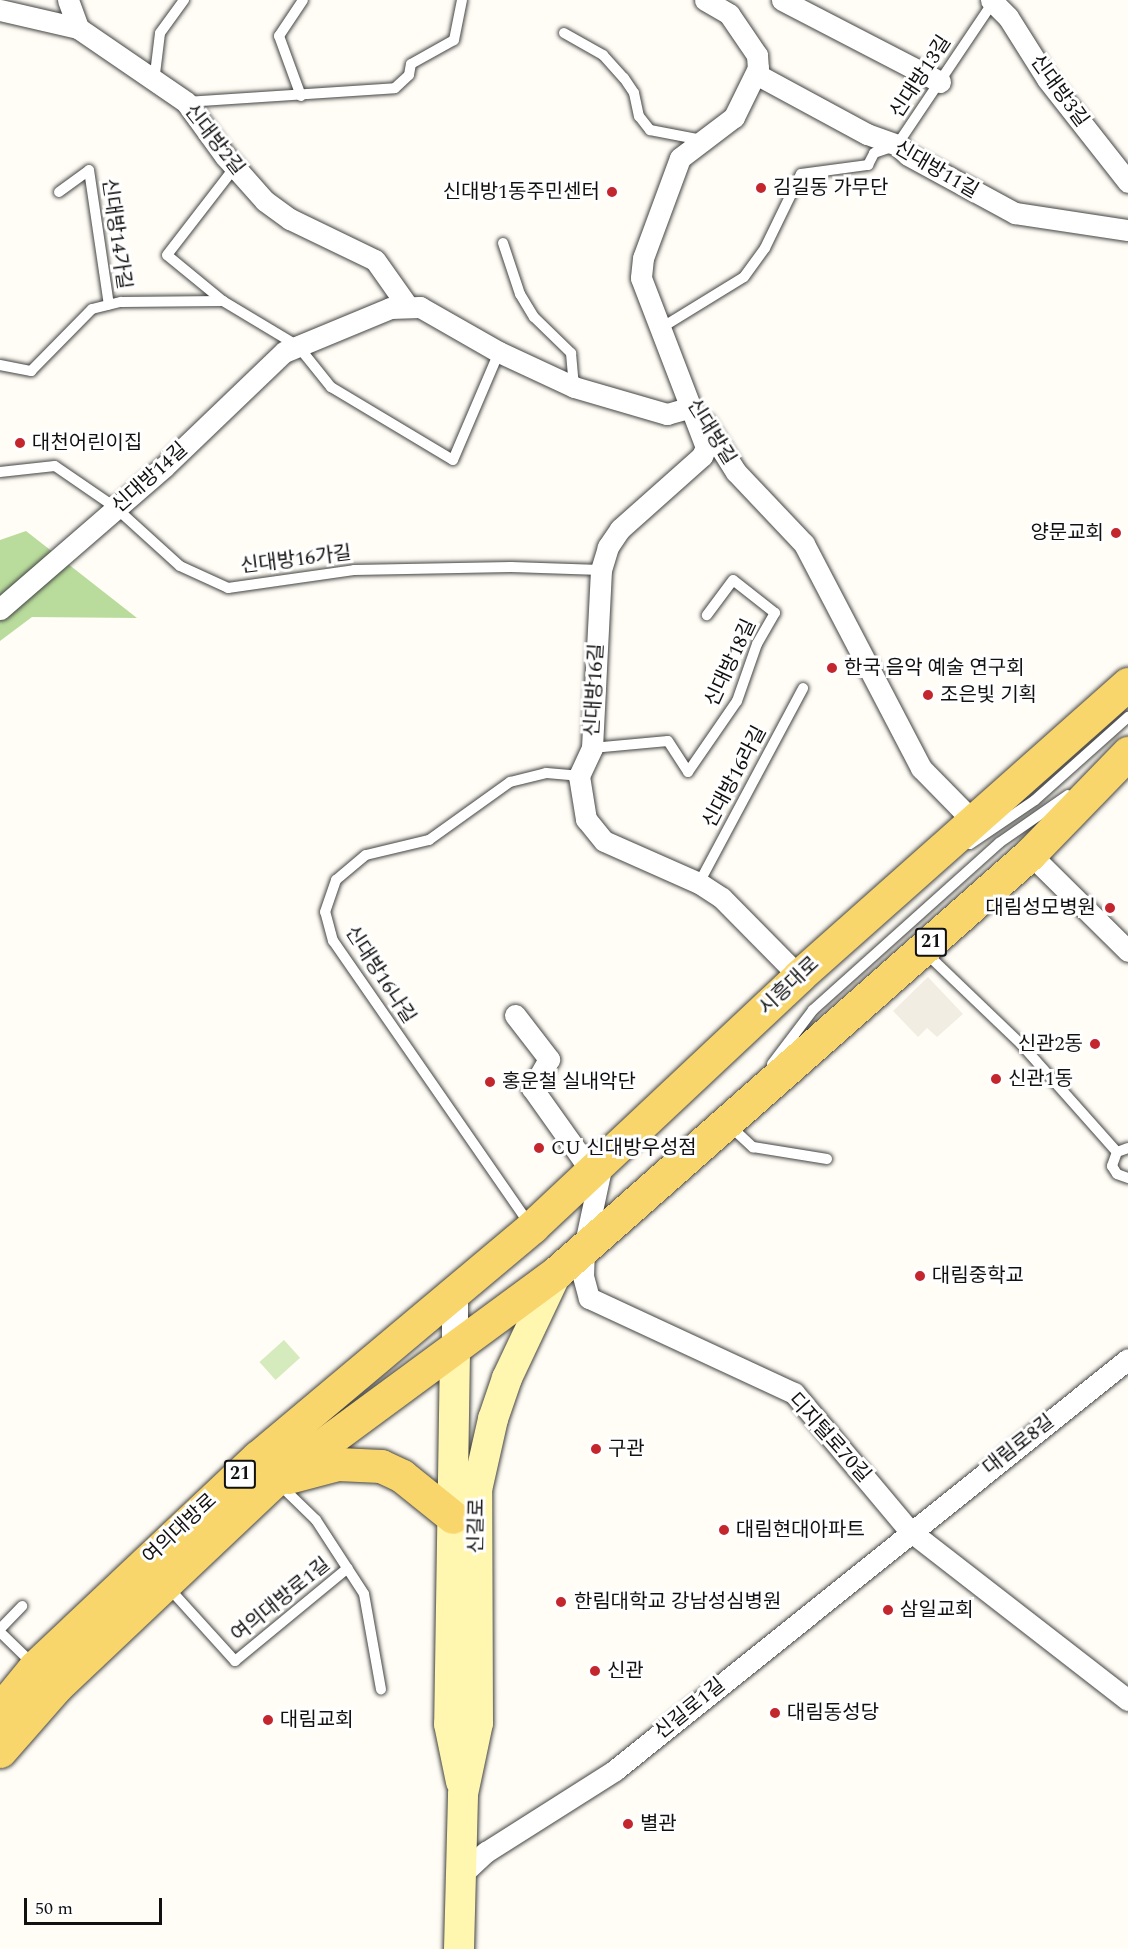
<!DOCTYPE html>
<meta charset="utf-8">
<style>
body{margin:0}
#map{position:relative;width:1128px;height:1949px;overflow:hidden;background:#fffdf5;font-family:Spectral,"Noto Sans KR",serif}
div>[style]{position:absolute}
.green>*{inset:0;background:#d5ebbd;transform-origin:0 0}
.forest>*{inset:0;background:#b9dc9c}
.plaza>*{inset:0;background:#f1ede2}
.roads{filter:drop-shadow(0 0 2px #444) drop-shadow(0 0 2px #444)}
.service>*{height:10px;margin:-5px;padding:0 5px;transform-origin:5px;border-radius:5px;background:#fff}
.minor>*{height:21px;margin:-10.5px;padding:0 10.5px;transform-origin:10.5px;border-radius:10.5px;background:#fff}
.tertiary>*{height:26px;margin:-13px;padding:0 13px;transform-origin:13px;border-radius:13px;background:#fff}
.secondary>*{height:30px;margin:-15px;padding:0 15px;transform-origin:15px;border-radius:15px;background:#fff6b0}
.primary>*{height:33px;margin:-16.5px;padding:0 16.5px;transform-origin:16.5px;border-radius:16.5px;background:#f9d66b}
.dots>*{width:16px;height:16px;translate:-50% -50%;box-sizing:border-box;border:3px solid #fff;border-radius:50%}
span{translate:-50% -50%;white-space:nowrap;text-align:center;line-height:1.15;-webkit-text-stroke:6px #fff;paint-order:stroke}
.shield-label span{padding:2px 4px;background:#fff;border:2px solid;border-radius:4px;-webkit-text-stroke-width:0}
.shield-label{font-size:18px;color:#111;font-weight:700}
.street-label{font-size:20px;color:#111}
.poi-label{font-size:20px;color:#111}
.left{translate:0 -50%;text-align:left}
.right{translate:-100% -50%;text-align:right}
.scale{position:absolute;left:24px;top:1898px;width:138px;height:27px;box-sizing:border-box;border:3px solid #111;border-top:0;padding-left:8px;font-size:18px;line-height:21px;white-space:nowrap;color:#111;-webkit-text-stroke:4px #fff;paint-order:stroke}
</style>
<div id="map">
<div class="green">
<div style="left:284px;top:1340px;width:24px;height:33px;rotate:48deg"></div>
</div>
<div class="forest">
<div style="clip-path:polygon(26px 531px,137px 618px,32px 617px,0 641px,0 540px)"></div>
</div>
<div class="plaza">
<div style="clip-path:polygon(928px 977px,963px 1014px,937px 1037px,927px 1028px,918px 1037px,893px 1011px)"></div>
</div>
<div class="roads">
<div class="service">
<div style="left:564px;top:33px;width:45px;rotate:29.4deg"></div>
<div style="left:603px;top:55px;width:31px;rotate:48deg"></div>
<div style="left:624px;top:78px;width:18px;rotate:56deg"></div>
<div style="left:634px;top:93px;width:24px;rotate:78deg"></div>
<div style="left:639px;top:116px;width:18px;rotate:52deg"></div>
<div style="left:650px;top:130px;width:53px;rotate:10.9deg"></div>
<div style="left:154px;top:82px;width:49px;rotate:-83deg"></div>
<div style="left:160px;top:33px;width:41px;rotate:-54deg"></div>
<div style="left:301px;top:96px;width:64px;rotate:-110.1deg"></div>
<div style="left:279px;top:36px;width:43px;rotate:-56.3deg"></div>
<div style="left:186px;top:102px;width:209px;rotate:-3.8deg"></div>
<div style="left:395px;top:88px;width:19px;rotate:-43deg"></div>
<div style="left:409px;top:75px;width:11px;rotate:-80deg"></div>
<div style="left:411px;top:64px;width:49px;rotate:-29.2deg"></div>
<div style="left:454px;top:40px;width:41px;rotate:-78.7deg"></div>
<div style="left:59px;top:192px;width:37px;rotate:-36deg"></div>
<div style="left:89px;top:170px;width:136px;rotate:81.6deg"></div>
<div style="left:503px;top:243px;width:54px;rotate:71.6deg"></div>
<div style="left:520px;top:294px;width:27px;rotate:59deg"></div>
<div style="left:534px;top:317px;width:52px;rotate:44.2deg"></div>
<div style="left:571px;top:353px;width:34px;rotate:85deg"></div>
<div style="left:223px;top:301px;width:72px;rotate:-140.6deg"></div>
<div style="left:167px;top:255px;width:111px;rotate:-52.3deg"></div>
<div style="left:661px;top:328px;width:97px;rotate:-31.6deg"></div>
<div style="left:744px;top:277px;width:36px;rotate:-54deg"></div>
<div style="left:765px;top:248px;width:82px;rotate:-64.1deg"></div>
<div style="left:801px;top:174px;width:68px;rotate:-7.7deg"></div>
<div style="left:868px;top:165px;width:13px;rotate:-63deg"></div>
<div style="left:874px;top:153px;width:24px;rotate:-19deg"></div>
<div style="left:897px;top:145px;width:172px;rotate:-56.1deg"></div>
<div style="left:0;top:365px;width:32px;rotate:11deg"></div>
<div style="left:31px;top:371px;width:87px;rotate:-45.5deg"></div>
<div style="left:92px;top:309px;width:30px;rotate:-14deg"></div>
<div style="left:121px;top:302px;width:102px;rotate:-0.6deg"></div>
<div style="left:223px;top:301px;width:87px;rotate:31deg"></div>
<div style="left:298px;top:346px;width:53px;rotate:51.2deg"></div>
<div style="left:331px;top:387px;width:142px;rotate:30.9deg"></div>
<div style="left:453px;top:460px;width:117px;rotate:-66.9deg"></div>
<div style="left:0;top:472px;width:55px;rotate:-6.2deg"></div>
<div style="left:55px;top:466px;width:74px;rotate:34.5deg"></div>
<div style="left:116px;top:508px;width:86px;rotate:42.2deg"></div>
<div style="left:180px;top:566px;width:53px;rotate:24.6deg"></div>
<div style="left:228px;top:588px;width:127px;rotate:-8.1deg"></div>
<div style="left:354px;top:570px;width:157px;rotate:-1.1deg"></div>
<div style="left:511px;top:567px;width:90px;rotate:1.9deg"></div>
<div style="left:592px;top:748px;width:76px;rotate:-5.3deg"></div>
<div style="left:668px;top:741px;width:37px;rotate:57deg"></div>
<div style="left:688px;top:772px;width:86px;rotate:-55.4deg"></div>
<div style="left:737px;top:701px;width:60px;rotate:-70.7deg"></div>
<div style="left:757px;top:644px;width:36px;rotate:-60deg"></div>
<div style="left:775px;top:613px;width:53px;rotate:-141.8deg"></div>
<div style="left:733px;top:580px;width:44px;rotate:126.6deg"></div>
<div style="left:970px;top:844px;width:78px;rotate:-34.1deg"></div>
<div style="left:1035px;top:800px;width:125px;rotate:-41.7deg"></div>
<div style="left:699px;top:883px;width:221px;rotate:-61.9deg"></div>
<div style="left:925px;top:952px;width:133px;rotate:43.8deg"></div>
<div style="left:1021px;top:1044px;width:144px;rotate:48.4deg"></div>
<div style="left:772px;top:1064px;width:68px;rotate:-52.8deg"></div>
<div style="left:813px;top:1010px;width:250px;rotate:-41.9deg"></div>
<div style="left:999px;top:843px;width:84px;rotate:-34.8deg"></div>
<div style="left:729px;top:1125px;width:33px;rotate:43deg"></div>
<div style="left:753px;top:1147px;width:75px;rotate:9.2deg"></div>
<div style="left:1128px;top:1148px;width:12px;rotate:160deg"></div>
<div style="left:1117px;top:1152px;width:15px;rotate:110deg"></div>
<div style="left:1112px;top:1166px;width:9px;rotate:58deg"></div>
<div style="left:1117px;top:1174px;width:12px;rotate:20deg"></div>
<div style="left:530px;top:1225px;width:346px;rotate:-124.7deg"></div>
<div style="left:333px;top:941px;width:30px;rotate:-105deg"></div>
<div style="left:325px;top:912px;width:34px;rotate:-71deg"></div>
<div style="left:336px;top:880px;width:39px;rotate:-40deg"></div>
<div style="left:366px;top:855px;width:65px;rotate:-13.4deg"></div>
<div style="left:429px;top:840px;width:100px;rotate:-35.6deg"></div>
<div style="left:510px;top:782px;width:37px;rotate:-14deg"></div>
<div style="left:546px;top:773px;width:33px;rotate:5deg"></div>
<div style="left:280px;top:1485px;width:50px;rotate:44.2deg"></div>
<div style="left:316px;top:1520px;width:88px;rotate:57deg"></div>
<div style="left:364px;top:1594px;width:97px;rotate:79.9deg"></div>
<div style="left:168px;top:1587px;width:100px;rotate:47.8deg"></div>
<div style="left:235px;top:1661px;width:146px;rotate:-39.5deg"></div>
<div style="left:0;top:1629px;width:32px;rotate:-46deg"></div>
<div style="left:0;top:1632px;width:45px;rotate:44.1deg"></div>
</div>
<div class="minor">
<div style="left:68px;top:0;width:30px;rotate:70deg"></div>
<div style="left:705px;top:0;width:28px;rotate:30deg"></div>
<div style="left:729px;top:14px;width:50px;rotate:55.7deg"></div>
<div style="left:757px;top:55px;width:13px;rotate:86deg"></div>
<div style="left:758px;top:68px;width:55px;rotate:116.1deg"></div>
<div style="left:734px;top:117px;width:68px;rotate:142.8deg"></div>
<div style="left:680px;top:158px;width:107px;rotate:110.3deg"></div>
<div style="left:643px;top:258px;width:20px;rotate:96deg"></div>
<div style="left:641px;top:278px;width:181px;rotate:69deg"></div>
<div style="left:706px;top:447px;width:10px;rotate:114deg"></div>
<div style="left:702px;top:456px;width:110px;rotate:138.3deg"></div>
<div style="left:620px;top:529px;width:22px;rotate:124deg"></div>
<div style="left:608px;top:547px;width:24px;rotate:107deg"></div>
<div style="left:601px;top:570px;width:178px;rotate:92.9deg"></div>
<div style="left:592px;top:748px;width:31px;rotate:115deg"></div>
<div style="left:579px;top:776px;width:44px;rotate:80.8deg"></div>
<div style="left:586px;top:819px;width:28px;rotate:51deg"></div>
<div style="left:604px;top:841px;width:104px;rotate:23.9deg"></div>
<div style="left:699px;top:883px;width:27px;rotate:33deg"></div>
<div style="left:722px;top:898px;width:110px;rotate:45.4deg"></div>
<div style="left:782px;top:0;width:178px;rotate:27.4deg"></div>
<div style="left:991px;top:0;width:24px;rotate:45deg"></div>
<div style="left:1008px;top:17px;width:73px;rotate:57.8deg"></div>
<div style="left:1047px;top:79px;width:131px;rotate:51.8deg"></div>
<div style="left:0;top:10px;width:80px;rotate:13deg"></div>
<div style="left:78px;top:28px;width:131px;rotate:34.4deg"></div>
<div style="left:186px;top:102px;width:67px;rotate:54.2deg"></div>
<div style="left:225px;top:156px;width:60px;rotate:48.4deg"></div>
<div style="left:265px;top:201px;width:31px;rotate:36deg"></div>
<div style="left:290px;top:219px;width:94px;rotate:25.8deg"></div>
<div style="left:375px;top:260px;width:54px;rotate:54.8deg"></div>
<div style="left:756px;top:74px;width:126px;rotate:28.4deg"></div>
<div style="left:867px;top:134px;width:32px;rotate:20deg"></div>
<div style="left:897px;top:145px;width:15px;rotate:42deg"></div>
<div style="left:908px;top:155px;width:122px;rotate:28.5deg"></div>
<div style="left:1015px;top:213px;width:114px;rotate:8.6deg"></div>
<div style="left:705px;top:423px;width:58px;rotate:57.7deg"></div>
<div style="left:736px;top:472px;width:99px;rotate:46.6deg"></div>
<div style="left:804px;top:544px;width:253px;rotate:62.4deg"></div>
<div style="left:921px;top:768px;width:74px;rotate:45.5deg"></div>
<div style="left:0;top:609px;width:218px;rotate:-40.9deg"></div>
<div style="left:165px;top:466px;width:165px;rotate:-43.8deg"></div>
<div style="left:284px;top:352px;width:115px;rotate:-22.5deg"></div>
<div style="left:390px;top:308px;width:30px;rotate:-2deg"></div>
<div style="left:420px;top:307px;width:91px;rotate:29.7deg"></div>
<div style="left:499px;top:352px;width:83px;rotate:25deg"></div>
<div style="left:574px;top:387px;width:97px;rotate:16.2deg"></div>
<div style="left:667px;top:414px;width:25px;rotate:-16deg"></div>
<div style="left:1030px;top:854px;width:138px;rotate:44.7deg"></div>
<div style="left:515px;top:1015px;width:56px;rotate:52.3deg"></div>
<div style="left:549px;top:1059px;width:34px;rotate:120deg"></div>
<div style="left:532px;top:1088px;width:102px;rotate:54.6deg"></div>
<div style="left:602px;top:1164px;width:86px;rotate:102.1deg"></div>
<div style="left:584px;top:1248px;width:28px;rotate:92deg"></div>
<div style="left:583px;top:1276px;width:23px;rotate:75deg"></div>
<div style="left:589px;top:1298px;width:226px;rotate:24.9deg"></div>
<div style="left:794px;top:1393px;width:180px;rotate:50deg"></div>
<div style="left:910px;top:1531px;width:276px;rotate:37.8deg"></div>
<div style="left:461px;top:1875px;width:34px;rotate:-43deg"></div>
<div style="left:486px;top:1852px;width:153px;rotate:-32.4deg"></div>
<div style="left:615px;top:1770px;width:657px;rotate:-38.7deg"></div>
</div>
<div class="tertiary">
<div style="left:455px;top:1351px;width:59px;rotate:-90deg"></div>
</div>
<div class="secondary">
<div style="left:455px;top:1351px;width:373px;rotate:90.9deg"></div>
<div style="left:449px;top:1724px;width:59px;rotate:78.3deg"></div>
<div style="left:459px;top:1949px;width:155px;rotate:-88.5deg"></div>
<div style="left:463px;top:1794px;width:73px;rotate:-78.1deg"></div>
<div style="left:478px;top:1723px;width:233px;rotate:-90.2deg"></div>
<div style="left:477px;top:1490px;width:73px;rotate:-77.3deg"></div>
<div style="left:493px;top:1419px;width:43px;rotate:-71.1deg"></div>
<div style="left:507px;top:1378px;width:117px;rotate:-64.7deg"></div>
</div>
<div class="primary">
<div style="left:288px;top:1477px;width:52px;rotate:-14.6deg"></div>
<div style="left:338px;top:1464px;width:43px;rotate:2.7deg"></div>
<div style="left:381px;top:1466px;width:23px;rotate:25deg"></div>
<div style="left:402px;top:1476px;width:65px;rotate:38.8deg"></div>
<div style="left:0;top:1710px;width:55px;rotate:-50.9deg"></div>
<div style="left:35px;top:1667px;width:306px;rotate:-43.3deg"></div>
<div style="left:258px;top:1457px;width:358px;rotate:-40deg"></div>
<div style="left:532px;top:1227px;width:366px;rotate:-43.2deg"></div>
<div style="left:799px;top:976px;width:440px;rotate:-41.6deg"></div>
<div style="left:0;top:1751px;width:85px;rotate:-48.8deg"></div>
<div style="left:56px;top:1687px;width:301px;rotate:-43.4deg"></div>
<div style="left:275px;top:1480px;width:350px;rotate:-36.4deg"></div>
<div style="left:557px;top:1272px;width:631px;rotate:-41.47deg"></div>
<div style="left:1030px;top:854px;width:141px;rotate:-45.9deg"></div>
</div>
</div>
<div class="dots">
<div style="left:761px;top:188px;background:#c4262e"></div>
<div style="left:612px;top:192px;background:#c4262e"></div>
<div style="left:20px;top:443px;background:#c4262e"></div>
<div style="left:1116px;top:533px;background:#c4262e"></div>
<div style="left:832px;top:668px;background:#c4262e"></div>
<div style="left:928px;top:695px;background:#c4262e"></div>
<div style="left:1110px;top:908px;background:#c4262e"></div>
<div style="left:1095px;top:1044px;background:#c4262e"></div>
<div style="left:996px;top:1079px;background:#c4262e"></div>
<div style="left:490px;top:1082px;background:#c4262e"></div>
<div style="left:539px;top:1148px;background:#c4262e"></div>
<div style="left:920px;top:1276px;background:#c4262e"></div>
<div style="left:596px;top:1449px;background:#c4262e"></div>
<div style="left:724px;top:1530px;background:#c4262e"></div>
<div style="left:561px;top:1602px;background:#c4262e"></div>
<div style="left:888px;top:1610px;background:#c4262e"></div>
<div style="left:595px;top:1671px;background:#c4262e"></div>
<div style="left:775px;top:1713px;background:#c4262e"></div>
<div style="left:268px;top:1720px;background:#c4262e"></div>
<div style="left:628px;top:1824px;background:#c4262e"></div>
</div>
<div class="shield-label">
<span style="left:931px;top:942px">21</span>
<span style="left:240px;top:1474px">21</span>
</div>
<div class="street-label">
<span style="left:921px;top:77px;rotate:-57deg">신대방13길</span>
<span style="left:1059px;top:91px;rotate:54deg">신대방3길</span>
<span style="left:214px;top:140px;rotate:52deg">신대방2길</span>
<span style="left:936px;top:170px;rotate:30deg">신대방11길</span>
<span style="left:116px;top:234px;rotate:82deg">신대방14가길</span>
<span style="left:711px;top:432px;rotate:58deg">신대방길</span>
<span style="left:150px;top:478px;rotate:-42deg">신대방14길</span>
<span style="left:296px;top:560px;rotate:-7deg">신대방16가길</span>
<span style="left:731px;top:663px;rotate:-65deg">신대방18길</span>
<span style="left:595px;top:690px;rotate:-87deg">신대방16길</span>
<span style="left:735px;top:777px;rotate:-62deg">신대방16라길</span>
<span style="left:380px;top:975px;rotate:57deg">신대방16나길</span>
<span style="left:789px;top:986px;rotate:-43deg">시흥대로</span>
<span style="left:829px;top:1438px;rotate:48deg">디지털로70길</span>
<span style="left:1019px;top:1445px;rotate:-38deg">대림로8길</span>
<span style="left:477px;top:1526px;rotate:-89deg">신길로</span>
<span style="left:180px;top:1529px;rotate:-43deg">여의대방로</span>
<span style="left:281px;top:1600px;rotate:-39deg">여의대방로1길</span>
<span style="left:690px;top:1709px;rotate:-39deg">신길로1길</span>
</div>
<div class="poi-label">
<span class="left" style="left:773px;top:188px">김길동 가무단</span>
<span class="right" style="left:600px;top:192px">신대방1동주민센터</span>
<span class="left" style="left:32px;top:443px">대천어린이집</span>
<span class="right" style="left:1104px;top:533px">양문교회</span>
<span class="left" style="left:844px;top:668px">한국 음악 예술 연구회</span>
<span class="left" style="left:940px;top:695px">조은빛 기획</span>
<span class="right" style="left:1096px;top:908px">대림성모병원</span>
<span class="right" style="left:1083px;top:1044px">신관2동</span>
<span class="left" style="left:1008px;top:1079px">신관1동</span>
<span class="left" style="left:502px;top:1082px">홍운철 실내악단</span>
<span class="left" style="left:551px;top:1148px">CU 신대방우성점</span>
<span class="left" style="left:932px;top:1276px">대림중학교</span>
<span class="left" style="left:608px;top:1449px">구관</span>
<span class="left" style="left:736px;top:1530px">대림현대아파트</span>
<span class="left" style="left:574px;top:1602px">한림대학교 강남성심병원</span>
<span class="left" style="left:900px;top:1610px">삼일교회</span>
<span class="left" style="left:607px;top:1671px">신관</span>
<span class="left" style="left:787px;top:1713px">대림동성당</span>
<span class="left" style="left:280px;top:1720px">대림교회</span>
<span class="left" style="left:640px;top:1824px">별관</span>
</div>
<div class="scale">50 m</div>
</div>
